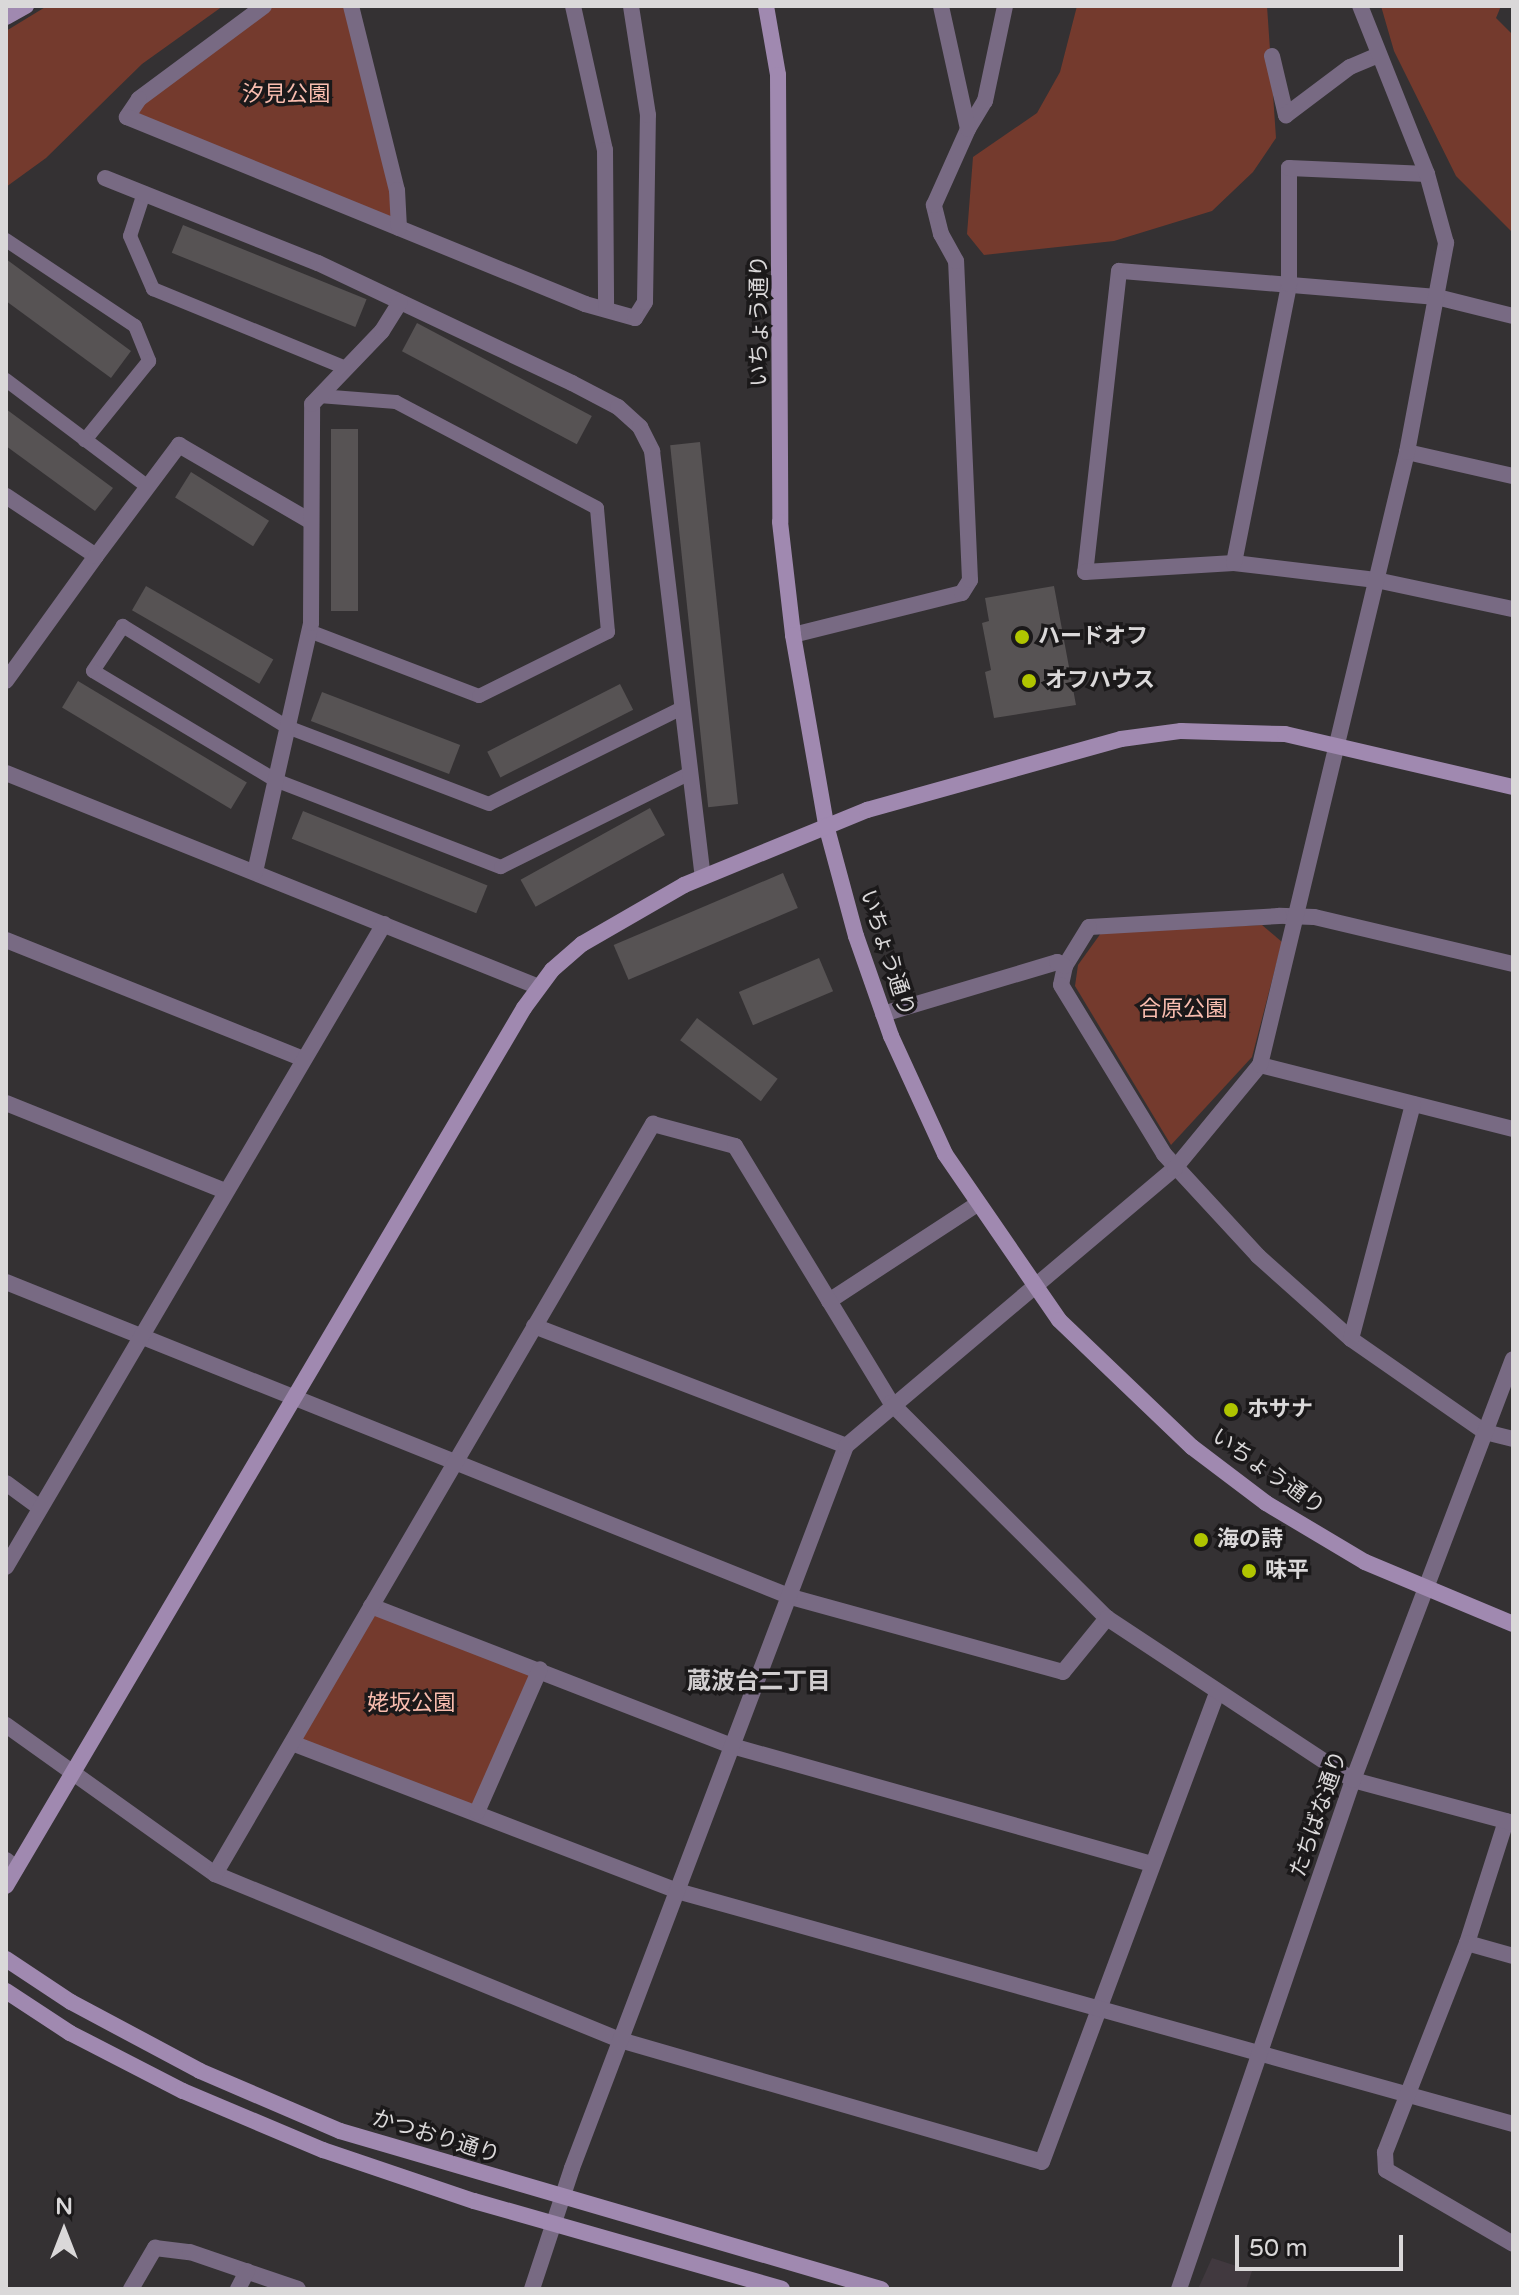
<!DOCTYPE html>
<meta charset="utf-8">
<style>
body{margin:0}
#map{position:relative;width:1519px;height:2295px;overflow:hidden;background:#343133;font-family:"Varela Round","Noto Sans JP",sans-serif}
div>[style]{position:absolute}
.built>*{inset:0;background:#41393f}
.green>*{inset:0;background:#743a2d}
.building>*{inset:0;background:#575354;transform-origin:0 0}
.lane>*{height:14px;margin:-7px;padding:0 7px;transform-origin:7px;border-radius:7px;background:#786a83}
.street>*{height:16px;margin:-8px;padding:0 8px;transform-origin:8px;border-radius:8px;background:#786a83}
.secondary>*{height:16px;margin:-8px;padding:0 8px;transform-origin:8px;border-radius:8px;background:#a089b0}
.dots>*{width:22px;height:22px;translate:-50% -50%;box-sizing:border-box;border:4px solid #1b191a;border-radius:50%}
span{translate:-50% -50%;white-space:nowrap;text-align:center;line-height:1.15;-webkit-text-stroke:7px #1b191a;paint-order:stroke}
.park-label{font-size:22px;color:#f9bdaf}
.street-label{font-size:22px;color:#dad8d9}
.poi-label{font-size:22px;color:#dad8d9;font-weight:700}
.left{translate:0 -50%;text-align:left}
.neighbourhood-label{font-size:24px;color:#d0cdcf;font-weight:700}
.frame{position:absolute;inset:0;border:8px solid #dad8d9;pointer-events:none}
.north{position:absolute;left:24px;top:2191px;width:80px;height:80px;-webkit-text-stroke:6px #1b191a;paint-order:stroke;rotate:0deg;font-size:22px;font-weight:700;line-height:32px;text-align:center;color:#dad8d9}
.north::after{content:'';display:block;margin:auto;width:28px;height:36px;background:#dad8d9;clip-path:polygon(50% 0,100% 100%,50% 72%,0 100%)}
.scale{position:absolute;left:1235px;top:2235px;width:168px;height:36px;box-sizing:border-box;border:4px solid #dad8d9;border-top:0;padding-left:10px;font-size:24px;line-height:28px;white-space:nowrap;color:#dad8d9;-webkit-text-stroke:6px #1b191a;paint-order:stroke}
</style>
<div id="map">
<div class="built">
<div style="clip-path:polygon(1212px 2258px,1252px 2271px,1246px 2289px,1198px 2289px)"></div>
</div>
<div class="green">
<div style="clip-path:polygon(47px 6px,223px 6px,142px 64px,46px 158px,6px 187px,6px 31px)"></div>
<div style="clip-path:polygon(268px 6px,349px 6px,399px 228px,127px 117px)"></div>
<div style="clip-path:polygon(1077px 6px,1267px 6px,1276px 138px,1253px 172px,1212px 211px,1114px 241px,984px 255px,967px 234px,973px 157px,1037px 113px,1060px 72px)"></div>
<div style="clip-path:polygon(1381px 6px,1501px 6px,1496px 18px,1513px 35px,1513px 233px,1456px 176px,1394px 51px)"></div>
<div style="clip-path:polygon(1262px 925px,1282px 942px,1252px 1057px,1171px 1145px,1075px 986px,1078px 965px,1101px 933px)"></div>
<div style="clip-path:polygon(371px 1606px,540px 1669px,477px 1812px,292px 1743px)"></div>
</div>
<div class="building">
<div style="left:183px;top:225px;width:198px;height:30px;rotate:22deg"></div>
<div style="clip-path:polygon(6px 259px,131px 351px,111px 378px,6px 301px)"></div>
<div style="left:417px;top:323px;width:198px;height:32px;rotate:28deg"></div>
<div style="clip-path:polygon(6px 409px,113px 488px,95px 511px,6px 446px)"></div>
<div style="left:331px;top:429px;width:27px;height:182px"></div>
<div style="left:700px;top:442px;width:364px;height:30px;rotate:84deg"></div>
<div style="left:191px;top:472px;width:92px;height:30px;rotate:32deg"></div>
<div style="left:146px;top:586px;width:147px;height:28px;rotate:30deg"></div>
<div style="clip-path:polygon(1054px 586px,1076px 705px,994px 718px,985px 672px,991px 670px,982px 623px,989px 621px,985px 598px)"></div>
<div style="left:78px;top:681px;width:197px;height:31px;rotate:31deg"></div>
<div style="left:620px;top:684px;width:29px;height:149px;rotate:63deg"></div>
<div style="left:322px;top:692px;width:148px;height:31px;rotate:21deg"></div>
<div style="left:650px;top:808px;width:31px;height:148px;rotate:61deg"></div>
<div style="left:303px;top:811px;width:199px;height:30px;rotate:22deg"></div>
<div style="left:783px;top:873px;width:38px;height:184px;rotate:67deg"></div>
<div style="left:819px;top:958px;width:36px;height:87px;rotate:67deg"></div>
<div style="left:697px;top:1018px;width:101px;height:28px;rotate:37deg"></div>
</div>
<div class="lane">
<div style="left:144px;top:193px;width:45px;rotate:108deg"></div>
<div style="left:130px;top:236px;width:58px;rotate:66.5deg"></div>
<div style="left:153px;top:289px;width:209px;rotate:22.3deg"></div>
<div style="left:6px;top:240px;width:155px;rotate:33.7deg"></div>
<div style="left:135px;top:326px;width:38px;rotate:68deg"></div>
<div style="left:149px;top:361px;width:102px;rotate:129deg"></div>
<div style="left:6px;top:380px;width:178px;rotate:37deg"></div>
<div style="left:309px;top:631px;width:182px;rotate:20.9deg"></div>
<div style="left:479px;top:696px;width:144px;rotate:-26.4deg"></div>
<div style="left:608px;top:632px;width:124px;rotate:-95.1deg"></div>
<div style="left:597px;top:508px;width:227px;rotate:-152.2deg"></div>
<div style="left:396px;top:402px;width:77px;rotate:-175.5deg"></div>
<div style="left:680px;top:709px;width:213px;rotate:153.6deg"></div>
<div style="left:489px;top:804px;width:216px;rotate:-159.1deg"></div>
<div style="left:287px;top:727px;width:193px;rotate:-148.4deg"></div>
<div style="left:123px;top:626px;width:54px;rotate:123.7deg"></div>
<div style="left:93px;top:671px;width:212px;rotate:30.9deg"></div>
<div style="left:275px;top:780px;width:242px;rotate:21.1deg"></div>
<div style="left:501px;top:867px;width:209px;rotate:-26.4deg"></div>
</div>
<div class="street">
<div style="left:264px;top:6px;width:156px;rotate:143.4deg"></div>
<div style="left:139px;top:99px;width:22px;rotate:124deg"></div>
<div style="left:127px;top:117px;width:495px;rotate:22.2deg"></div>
<div style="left:585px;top:304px;width:52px;rotate:15.6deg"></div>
<div style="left:635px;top:318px;width:19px;rotate:-58deg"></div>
<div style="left:645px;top:302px;width:187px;rotate:-89.1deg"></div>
<div style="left:648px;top:115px;width:110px;rotate:-98.9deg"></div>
<div style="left:351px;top:6px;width:190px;rotate:76deg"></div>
<div style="left:397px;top:190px;width:38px;rotate:87deg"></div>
<div style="left:573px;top:6px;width:148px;rotate:77.5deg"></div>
<div style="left:605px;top:150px;width:159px;rotate:89.6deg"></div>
<div style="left:1272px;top:56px;width:61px;rotate:76.7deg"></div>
<div style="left:1286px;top:115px;width:80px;rotate:-36.9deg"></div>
<div style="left:1350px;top:67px;width:28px;rotate:-23deg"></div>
<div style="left:968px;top:129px;width:33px;rotate:-59deg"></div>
<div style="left:985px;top:101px;width:97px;rotate:-78.1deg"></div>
<div style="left:105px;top:178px;width:229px;rotate:21.8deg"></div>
<div style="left:318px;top:263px;width:281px;rotate:25.3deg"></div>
<div style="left:572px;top:383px;width:52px;rotate:27.6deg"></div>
<div style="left:618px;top:407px;width:30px;rotate:42deg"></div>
<div style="left:640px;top:427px;width:27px;rotate:63deg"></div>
<div style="left:652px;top:451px;width:429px;rotate:83.2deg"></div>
<div style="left:1513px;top:316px;width:78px;rotate:-166deg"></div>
<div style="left:1437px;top:297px;width:319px;rotate:-175.3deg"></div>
<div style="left:1119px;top:271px;width:303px;rotate:96.4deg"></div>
<div style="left:1085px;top:572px;width:149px;rotate:-3.5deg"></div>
<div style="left:1234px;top:563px;width:143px;rotate:6.8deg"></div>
<div style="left:1376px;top:580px;width:140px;rotate:12deg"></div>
<div style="left:1407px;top:452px;width:109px;rotate:12.8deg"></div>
<div style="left:6px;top:496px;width:108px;rotate:33.7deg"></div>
<div style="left:96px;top:556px;width:154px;rotate:125.8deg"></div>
<div style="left:96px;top:556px;width:139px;rotate:-53.2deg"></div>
<div style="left:179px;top:445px;width:151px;rotate:30.1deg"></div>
<div style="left:1234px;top:563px;width:284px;rotate:-78.8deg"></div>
<div style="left:1289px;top:284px;width:116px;rotate:-90deg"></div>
<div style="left:1289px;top:168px;width:138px;rotate:2.5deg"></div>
<div style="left:793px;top:635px;width:174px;rotate:-14deg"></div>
<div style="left:962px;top:593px;width:15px;rotate:-58deg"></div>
<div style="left:970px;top:580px;width:319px;rotate:-92.5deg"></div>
<div style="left:956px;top:261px;width:31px;rotate:-119deg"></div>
<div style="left:941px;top:234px;width:30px;rotate:-104deg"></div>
<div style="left:934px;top:205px;width:83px;rotate:-65.9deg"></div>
<div style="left:968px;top:129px;width:126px;rotate:-102.4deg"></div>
<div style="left:6px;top:773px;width:574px;rotate:21.88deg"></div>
<div style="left:255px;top:872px;width:255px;rotate:-77.3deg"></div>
<div style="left:311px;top:623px;width:219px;rotate:-89.7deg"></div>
<div style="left:312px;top:404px;width:101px;rotate:-46.2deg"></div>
<div style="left:382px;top:331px;width:34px;rotate:-58deg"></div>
<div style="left:6px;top:940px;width:320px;rotate:21.8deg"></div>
<div style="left:1513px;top:964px;width:204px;rotate:-166.7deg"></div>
<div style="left:1314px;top:917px;width:35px;rotate:-178deg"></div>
<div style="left:1279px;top:916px;width:190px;rotate:176.7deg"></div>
<div style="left:1089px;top:927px;width:46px;rotate:121.6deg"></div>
<div style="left:1065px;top:966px;width:19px;rotate:102deg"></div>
<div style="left:1061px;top:985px;width:198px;rotate:58.6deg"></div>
<div style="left:1164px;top:1154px;width:139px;rotate:47.3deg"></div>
<div style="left:1258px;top:1256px;width:125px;rotate:41.7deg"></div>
<div style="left:1351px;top:1339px;width:163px;rotate:34.8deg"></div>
<div style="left:1485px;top:1432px;width:29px;rotate:14deg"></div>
<div style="left:883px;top:1014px;width:182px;rotate:-16.6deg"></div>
<div style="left:1057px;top:962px;width:9px;rotate:27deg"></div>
<div style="left:1260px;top:1065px;width:261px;rotate:14.2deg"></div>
<div style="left:6px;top:1103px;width:236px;rotate:21.9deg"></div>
<div style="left:6px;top:1282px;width:846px;rotate:21.86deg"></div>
<div style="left:791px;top:1597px;width:282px;rotate:15.4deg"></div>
<div style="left:1063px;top:1672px;width:70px;rotate:-50.8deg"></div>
<div style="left:829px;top:1301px;width:177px;rotate:-33.2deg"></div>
<div style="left:534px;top:1326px;width:334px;rotate:21deg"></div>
<div style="left:1351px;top:1339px;width:243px;rotate:-75.2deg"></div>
<div style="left:6px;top:1483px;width:42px;rotate:36.3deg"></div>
<div style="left:6px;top:1567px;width:746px;rotate:-59.55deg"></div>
<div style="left:371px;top:1606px;width:387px;rotate:21.2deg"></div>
<div style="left:732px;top:1746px;width:435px;rotate:15.7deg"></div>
<div style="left:6px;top:1725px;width:257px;rotate:35.5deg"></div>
<div style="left:215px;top:1874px;width:438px;rotate:22.3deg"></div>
<div style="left:620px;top:2040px;width:439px;rotate:16.1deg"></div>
<div style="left:1042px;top:2162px;width:501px;rotate:-69.54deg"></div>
<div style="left:292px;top:1743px;width:412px;rotate:21deg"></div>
<div style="left:677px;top:1891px;width:868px;rotate:15.57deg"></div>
<div style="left:477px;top:1812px;width:156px;rotate:-66.2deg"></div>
<div style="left:1506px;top:1821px;width:128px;rotate:107.7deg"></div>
<div style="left:1467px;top:1943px;width:225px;rotate:111.4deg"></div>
<div style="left:1385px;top:2152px;width:18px;rotate:87deg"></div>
<div style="left:1386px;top:2170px;width:147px;rotate:30.2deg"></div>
<div style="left:6px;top:1860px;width:13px;rotate:39deg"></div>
<div style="left:215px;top:1874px;width:869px;rotate:-59.72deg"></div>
<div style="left:653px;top:1124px;width:85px;rotate:15deg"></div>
<div style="left:735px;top:1146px;width:301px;rotate:58.7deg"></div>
<div style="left:891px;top:1403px;width:305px;rotate:44.9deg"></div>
<div style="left:1107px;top:1618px;width:295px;rotate:33.4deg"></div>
<div style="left:1353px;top:1780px;width:166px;rotate:15deg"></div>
<div style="left:1467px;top:1943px;width:48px;rotate:15.8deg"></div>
<div style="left:131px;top:2289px;width:48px;rotate:-59.7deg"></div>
<div style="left:155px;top:2248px;width:35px;rotate:7deg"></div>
<div style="left:190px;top:2252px;width:114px;rotate:18.9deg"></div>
<div style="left:238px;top:2289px;width:20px;rotate:-63deg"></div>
<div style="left:532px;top:2289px;width:127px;rotate:-71.7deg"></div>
<div style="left:572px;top:2168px;width:772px;rotate:-69.22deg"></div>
<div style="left:846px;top:1446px;width:431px;rotate:-40.2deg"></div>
<div style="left:1175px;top:1168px;width:134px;rotate:-50.5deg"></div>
<div style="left:1260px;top:1065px;width:630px;rotate:-76.51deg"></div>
<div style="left:1407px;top:452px;width:213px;rotate:-79.4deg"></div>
<div style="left:1446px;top:243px;width:72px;rotate:-105.4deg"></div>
<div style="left:1427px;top:174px;width:181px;rotate:-111.7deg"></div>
<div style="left:1179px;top:2289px;width:538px;rotate:-71.13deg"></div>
<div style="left:1353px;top:1780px;width:450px;rotate:-69.2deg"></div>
</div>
<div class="secondary">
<div style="left:766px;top:6px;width:70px;rotate:80.1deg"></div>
<div style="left:778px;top:75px;width:447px;rotate:89.7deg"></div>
<div style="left:780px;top:522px;width:114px;rotate:83.4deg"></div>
<div style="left:793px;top:635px;width:193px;rotate:80.1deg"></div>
<div style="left:826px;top:825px;width:115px;rotate:74.9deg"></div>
<div style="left:856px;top:936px;width:106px;rotate:70.7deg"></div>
<div style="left:891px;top:1036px;width:130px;rotate:65.4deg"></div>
<div style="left:945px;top:1154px;width:201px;rotate:55.5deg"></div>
<div style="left:1059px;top:1320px;width:184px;rotate:43.7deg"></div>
<div style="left:1192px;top:1447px;width:93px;rotate:37.1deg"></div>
<div style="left:1266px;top:1503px;width:115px;rotate:30.8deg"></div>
<div style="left:1365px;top:1562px;width:160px;rotate:22.7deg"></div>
<div style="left:6px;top:17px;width:23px;rotate:-29deg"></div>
<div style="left:6px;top:1886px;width:1019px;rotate:-59.46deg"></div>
<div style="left:524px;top:1008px;width:47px;rotate:-53.6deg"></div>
<div style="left:552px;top:970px;width:40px;rotate:-41deg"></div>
<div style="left:582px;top:944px;width:118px;rotate:-30deg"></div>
<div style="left:684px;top:885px;width:198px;rotate:-22.3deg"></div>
<div style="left:867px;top:810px;width:264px;rotate:-15.6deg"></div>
<div style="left:1121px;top:739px;width:61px;rotate:-7.6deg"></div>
<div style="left:1181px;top:731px;width:104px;rotate:1.7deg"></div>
<div style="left:1285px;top:734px;width:234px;rotate:13.1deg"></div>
<div style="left:6px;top:1959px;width:78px;rotate:33.5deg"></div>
<div style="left:71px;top:2002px;width:146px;rotate:28.1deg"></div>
<div style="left:200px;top:2071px;width:152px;rotate:23.2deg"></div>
<div style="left:340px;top:2131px;width:564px;rotate:16.28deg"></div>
<div style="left:6px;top:1991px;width:77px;rotate:33.3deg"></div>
<div style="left:70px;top:2033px;width:127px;rotate:27.2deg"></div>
<div style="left:183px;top:2091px;width:152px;rotate:22.9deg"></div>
<div style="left:323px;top:2150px;width:159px;rotate:18.7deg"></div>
<div style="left:474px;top:2201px;width:320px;rotate:15.9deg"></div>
</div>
<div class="dots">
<div style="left:1022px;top:637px;background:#b0c500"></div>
<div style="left:1029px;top:681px;background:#b0c500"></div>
<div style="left:1231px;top:1410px;background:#b0c500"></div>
<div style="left:1201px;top:1540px;background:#b0c500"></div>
<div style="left:1249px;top:1571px;background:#b0c500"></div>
</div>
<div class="park-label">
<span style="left:286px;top:95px">汐見公園</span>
<span style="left:1183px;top:1010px">合原公園</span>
<span style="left:411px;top:1704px">姥坂公園</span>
</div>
<div class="street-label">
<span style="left:760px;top:321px;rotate:-90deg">いちょう通り</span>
<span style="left:887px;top:953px;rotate:72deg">いちょう通り</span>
<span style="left:1268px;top:1472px;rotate:35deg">いちょう通り</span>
<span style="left:1319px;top:1814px;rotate:-71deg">たちばな通り</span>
<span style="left:436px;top:2137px;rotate:17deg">かつおり通り</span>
</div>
<div class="poi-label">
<span class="left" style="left:1038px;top:637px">ハードオフ</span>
<span class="left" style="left:1045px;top:681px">オフハウス</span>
<span class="left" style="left:1247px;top:1410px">ホサナ</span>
<span class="left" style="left:1217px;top:1540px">海の詩</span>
<span class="left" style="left:1265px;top:1571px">味平</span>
</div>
<div class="neighbourhood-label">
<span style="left:759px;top:1682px">蔵波台二丁目</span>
</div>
<div class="frame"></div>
<div class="north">N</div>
<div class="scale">50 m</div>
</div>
